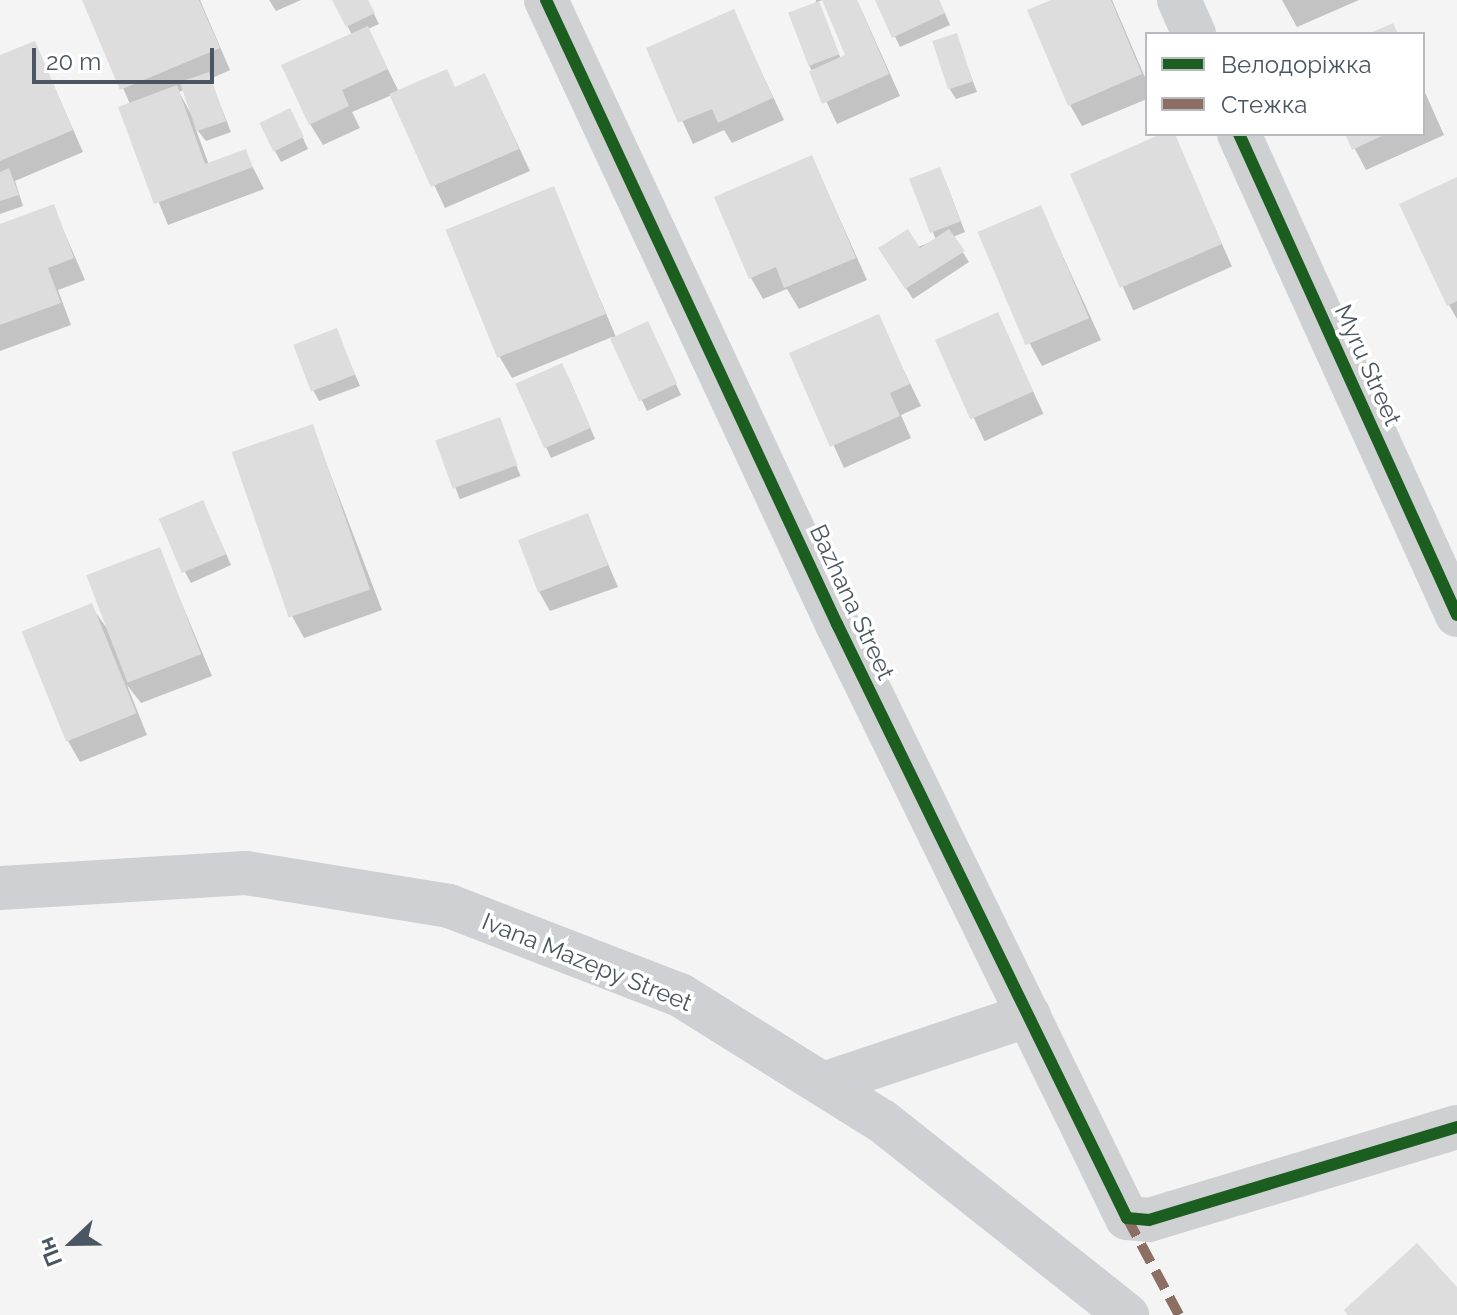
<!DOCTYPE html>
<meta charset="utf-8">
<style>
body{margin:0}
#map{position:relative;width:1457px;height:1315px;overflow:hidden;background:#f4f4f4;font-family:Raleway,sans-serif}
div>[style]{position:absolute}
.shadow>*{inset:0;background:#0003;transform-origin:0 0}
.building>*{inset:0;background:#ddddde;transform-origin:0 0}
.street>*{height:44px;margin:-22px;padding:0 22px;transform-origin:22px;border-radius:22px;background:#ced0d2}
.secondary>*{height:44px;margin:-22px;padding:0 22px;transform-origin:22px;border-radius:22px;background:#ced0d4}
.quiet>*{height:10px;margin-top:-5px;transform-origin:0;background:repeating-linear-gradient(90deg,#8d6e63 0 20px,transparent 0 30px)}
.cycleway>*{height:12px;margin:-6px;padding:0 6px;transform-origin:6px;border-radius:6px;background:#1b5e20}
span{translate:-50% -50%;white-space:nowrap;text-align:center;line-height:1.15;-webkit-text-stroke:7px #fff;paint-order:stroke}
.street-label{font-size:24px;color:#4a5661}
.legend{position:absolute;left:1145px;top:32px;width:280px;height:104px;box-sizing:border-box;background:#fff;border:2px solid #b7bbc0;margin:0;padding:10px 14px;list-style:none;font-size:24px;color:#4a5661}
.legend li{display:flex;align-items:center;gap:16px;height:40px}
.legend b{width:40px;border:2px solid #b7bbc0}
.north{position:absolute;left:32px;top:1203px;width:80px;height:80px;-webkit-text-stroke:6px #fff;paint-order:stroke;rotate:248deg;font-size:22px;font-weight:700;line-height:32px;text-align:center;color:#4a5661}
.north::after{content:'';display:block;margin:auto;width:28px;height:36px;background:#4a5661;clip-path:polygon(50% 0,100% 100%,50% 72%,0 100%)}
.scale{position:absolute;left:32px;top:48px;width:182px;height:36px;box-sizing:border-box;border:4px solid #4a5661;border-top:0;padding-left:10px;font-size:24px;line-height:28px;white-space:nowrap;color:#4a5661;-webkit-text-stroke:6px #fff;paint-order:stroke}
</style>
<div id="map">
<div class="shadow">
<div style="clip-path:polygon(evenodd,85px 0,200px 0,230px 70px,210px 79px,231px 132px,206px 141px,195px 127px,209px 165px,245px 152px,264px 189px,168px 225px,120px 108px,130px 104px,85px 0,185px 89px,193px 113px,191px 114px,179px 92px,185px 89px)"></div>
<div style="clip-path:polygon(269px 0,301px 0,276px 11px)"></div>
<div style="clip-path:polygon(334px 0,367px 0,379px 24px,368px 29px,399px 92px,456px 88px,485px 75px,530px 171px,445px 208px,392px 95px,352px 112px,360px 128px,323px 145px,310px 124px,352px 35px)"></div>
<div style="clip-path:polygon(816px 0,823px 0,817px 2px,841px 59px,848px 56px,824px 0,857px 0,900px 96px,837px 124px,809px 65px)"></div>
<div style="clip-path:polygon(877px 0,939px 0,950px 25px,900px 47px)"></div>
<div style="clip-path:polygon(1056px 0,1112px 0,1147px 82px,1147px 99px,1082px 126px,1070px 105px)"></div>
<div style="clip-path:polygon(1282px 0,1359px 0,1297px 27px)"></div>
<div style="clip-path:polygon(733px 12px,784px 120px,732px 143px,724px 130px,693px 144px,649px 49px)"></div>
<div style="clip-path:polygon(956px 36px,977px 92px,956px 99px,949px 88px)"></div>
<div style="clip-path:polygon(35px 43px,83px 152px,15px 181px,23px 206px,0 214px,0 58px)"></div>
<div style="clip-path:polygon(1423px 88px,1444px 135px,1366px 170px,1347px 134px,1423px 134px)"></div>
<div style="clip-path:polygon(295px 121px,308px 149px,281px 162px,275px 151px)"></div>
<div style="left:1173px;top:134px;width:145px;height:108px;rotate:66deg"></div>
<div style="clip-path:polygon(812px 157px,867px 280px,799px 309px,787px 289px,763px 299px,751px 278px)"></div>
<div style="clip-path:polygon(912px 179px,945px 180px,965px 232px,953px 237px,969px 262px,913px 299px,887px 259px,936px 240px)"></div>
<div style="clip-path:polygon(1457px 179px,1457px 319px,1449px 305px)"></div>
<div style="clip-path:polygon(553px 188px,616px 337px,653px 334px,681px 395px,647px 411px,612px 337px,512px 378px,499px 356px)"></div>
<div style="clip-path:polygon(53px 206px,85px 280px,58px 290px,71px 325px,0 351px,0 226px)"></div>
<div style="clip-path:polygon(1041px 208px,1101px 340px,1042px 366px,1030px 344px)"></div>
<div style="left:997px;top:314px;width:110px;height:65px;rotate:65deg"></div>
<div style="clip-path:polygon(878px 317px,921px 406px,901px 415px,911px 438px,844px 468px,792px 354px)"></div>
<div style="clip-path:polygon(336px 330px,360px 386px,319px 401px,313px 390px)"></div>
<div style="clip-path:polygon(568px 376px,595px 439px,551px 458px,518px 385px)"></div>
<div style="left:499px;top:420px;width:60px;height:65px;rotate:69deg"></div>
<div style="clip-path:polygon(312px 426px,382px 610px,304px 638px,292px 616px)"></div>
<div style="clip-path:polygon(203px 502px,231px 565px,191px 583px,185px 572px)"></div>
<div style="clip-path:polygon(587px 515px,618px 587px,550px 611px,538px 590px)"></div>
<div style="clip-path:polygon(159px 549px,212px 676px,141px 703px,127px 685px,147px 735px,80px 762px,68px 741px,91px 606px,111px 634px)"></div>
</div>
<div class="building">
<div style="clip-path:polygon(82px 0,199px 0,220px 48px,120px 90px)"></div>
<div style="clip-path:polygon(332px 0,368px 0,375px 13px,346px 27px)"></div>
<div style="clip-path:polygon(822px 0,857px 0,889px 74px,822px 104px,809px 71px,845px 55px)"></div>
<div style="clip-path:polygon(875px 0,939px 0,945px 13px,892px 38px)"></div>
<div style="clip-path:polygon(1051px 0,1111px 0,1142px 74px,1068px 106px,1027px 10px)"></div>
<div style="left:819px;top:1px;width:57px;height:33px;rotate:69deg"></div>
<div style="clip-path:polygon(734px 9px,773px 98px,718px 123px,712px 109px,678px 123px,646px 48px)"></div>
<div style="clip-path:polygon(1393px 23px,1398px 34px,1368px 34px)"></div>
<div style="clip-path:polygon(368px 26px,388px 69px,342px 90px,349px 106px,309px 125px,281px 65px)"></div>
<div style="left:957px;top:33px;width:51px;height:26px;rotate:72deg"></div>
<div style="clip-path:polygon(35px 41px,73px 130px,0 161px,0 55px)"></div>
<div style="clip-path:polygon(447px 69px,455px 87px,485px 73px,519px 149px,431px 187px,389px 94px)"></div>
<div style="left:209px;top:72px;width:52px;height:31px;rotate:71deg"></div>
<div style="clip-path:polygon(177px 85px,205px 164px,246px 149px,253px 167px,154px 204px,118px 107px)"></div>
<div style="left:290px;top:108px;width:32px;height:34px;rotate:64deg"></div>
<div style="clip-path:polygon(1161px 134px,1175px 134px,1222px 244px,1120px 288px,1070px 174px)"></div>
<div style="clip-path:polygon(1345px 134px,1386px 134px,1352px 150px)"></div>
<div style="clip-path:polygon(812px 155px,856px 258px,784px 288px,776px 267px,749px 279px,714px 197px)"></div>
<div style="left:940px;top:167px;width:58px;height:33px;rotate:69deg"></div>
<div style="clip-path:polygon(9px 168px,19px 195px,0 201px,0 172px)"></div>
<div style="clip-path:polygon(1457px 177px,1457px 301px,1447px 306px,1399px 204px)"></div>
<div style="left:554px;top:186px;width:138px;height:117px;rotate:68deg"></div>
<div style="clip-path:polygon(54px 204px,74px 258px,48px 268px,61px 303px,0 325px,0 224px)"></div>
<div style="left:1041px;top:205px;width:123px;height:69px;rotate:67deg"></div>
<div style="clip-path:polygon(908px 229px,920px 248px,949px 229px,965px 251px,905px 289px,878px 248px)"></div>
<div style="left:998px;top:312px;width:87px;height:69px;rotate:66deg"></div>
<div style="clip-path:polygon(879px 314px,910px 384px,890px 393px,900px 416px,830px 447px,789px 353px)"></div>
<div style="left:648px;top:321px;width:69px;height:42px;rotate:65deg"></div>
<div style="left:337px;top:328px;width:50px;height:47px;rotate:69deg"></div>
<div style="left:562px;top:363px;width:71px;height:51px;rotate:66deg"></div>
<div style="left:500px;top:417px;width:51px;height:69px;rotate:70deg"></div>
<div style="left:313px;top:424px;width:175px;height:86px;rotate:71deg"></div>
<div style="left:203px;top:500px;width:59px;height:48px;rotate:67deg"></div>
<div style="left:588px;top:513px;width:56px;height:75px;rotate:69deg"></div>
<div style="left:160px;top:547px;width:115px;height:79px;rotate:69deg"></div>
<div style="left:92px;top:603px;width:119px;height:76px;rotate:68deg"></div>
<div style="clip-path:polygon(1417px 1243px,1457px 1287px,1457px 1315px,1348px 1315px,1344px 1310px)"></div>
</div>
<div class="street">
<div style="left:546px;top:0;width:689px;rotate:65deg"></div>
<div style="left:837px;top:624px;width:661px;rotate:63.98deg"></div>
<div style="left:1127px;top:1218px;width:22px;rotate:5deg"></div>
<div style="left:1149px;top:1220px;width:322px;rotate:-16.8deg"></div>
<div style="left:1179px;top:0;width:37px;rotate:66deg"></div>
<div style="left:1239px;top:134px;width:528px;rotate:65.62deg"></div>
<div style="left:823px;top:1084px;width:217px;rotate:-18.5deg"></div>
</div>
<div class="secondary">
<div style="left:0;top:888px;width:246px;rotate:-3.5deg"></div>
<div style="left:246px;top:873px;width:206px;rotate:9.2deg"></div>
<div style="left:449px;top:906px;width:248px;rotate:21.1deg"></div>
<div style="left:680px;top:995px;width:238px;rotate:32deg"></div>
<div style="left:882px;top:1121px;width:313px;rotate:38.4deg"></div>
</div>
<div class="quiet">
<div style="left:1127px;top:1218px;width:110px;rotate:61.8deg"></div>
</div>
<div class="cycleway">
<div style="left:546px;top:0;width:689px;rotate:65deg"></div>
<div style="left:837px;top:624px;width:661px;rotate:63.98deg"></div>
<div style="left:1127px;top:1218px;width:22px;rotate:5deg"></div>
<div style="left:1149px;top:1220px;width:322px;rotate:-16.8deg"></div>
<div style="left:1239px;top:134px;width:528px;rotate:65.62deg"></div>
</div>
<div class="street-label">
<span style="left:1368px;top:365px;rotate:66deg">Myru Street</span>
<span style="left:852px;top:602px;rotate:65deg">Bazhana Street</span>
<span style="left:587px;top:962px;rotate:22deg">Ivana Mazepy Street</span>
</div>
<ul class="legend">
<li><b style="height:10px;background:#1b5e20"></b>Велодоріжка</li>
<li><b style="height:10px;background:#8d6e63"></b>Стежка</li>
</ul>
<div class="north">Пн</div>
<div class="scale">20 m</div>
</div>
